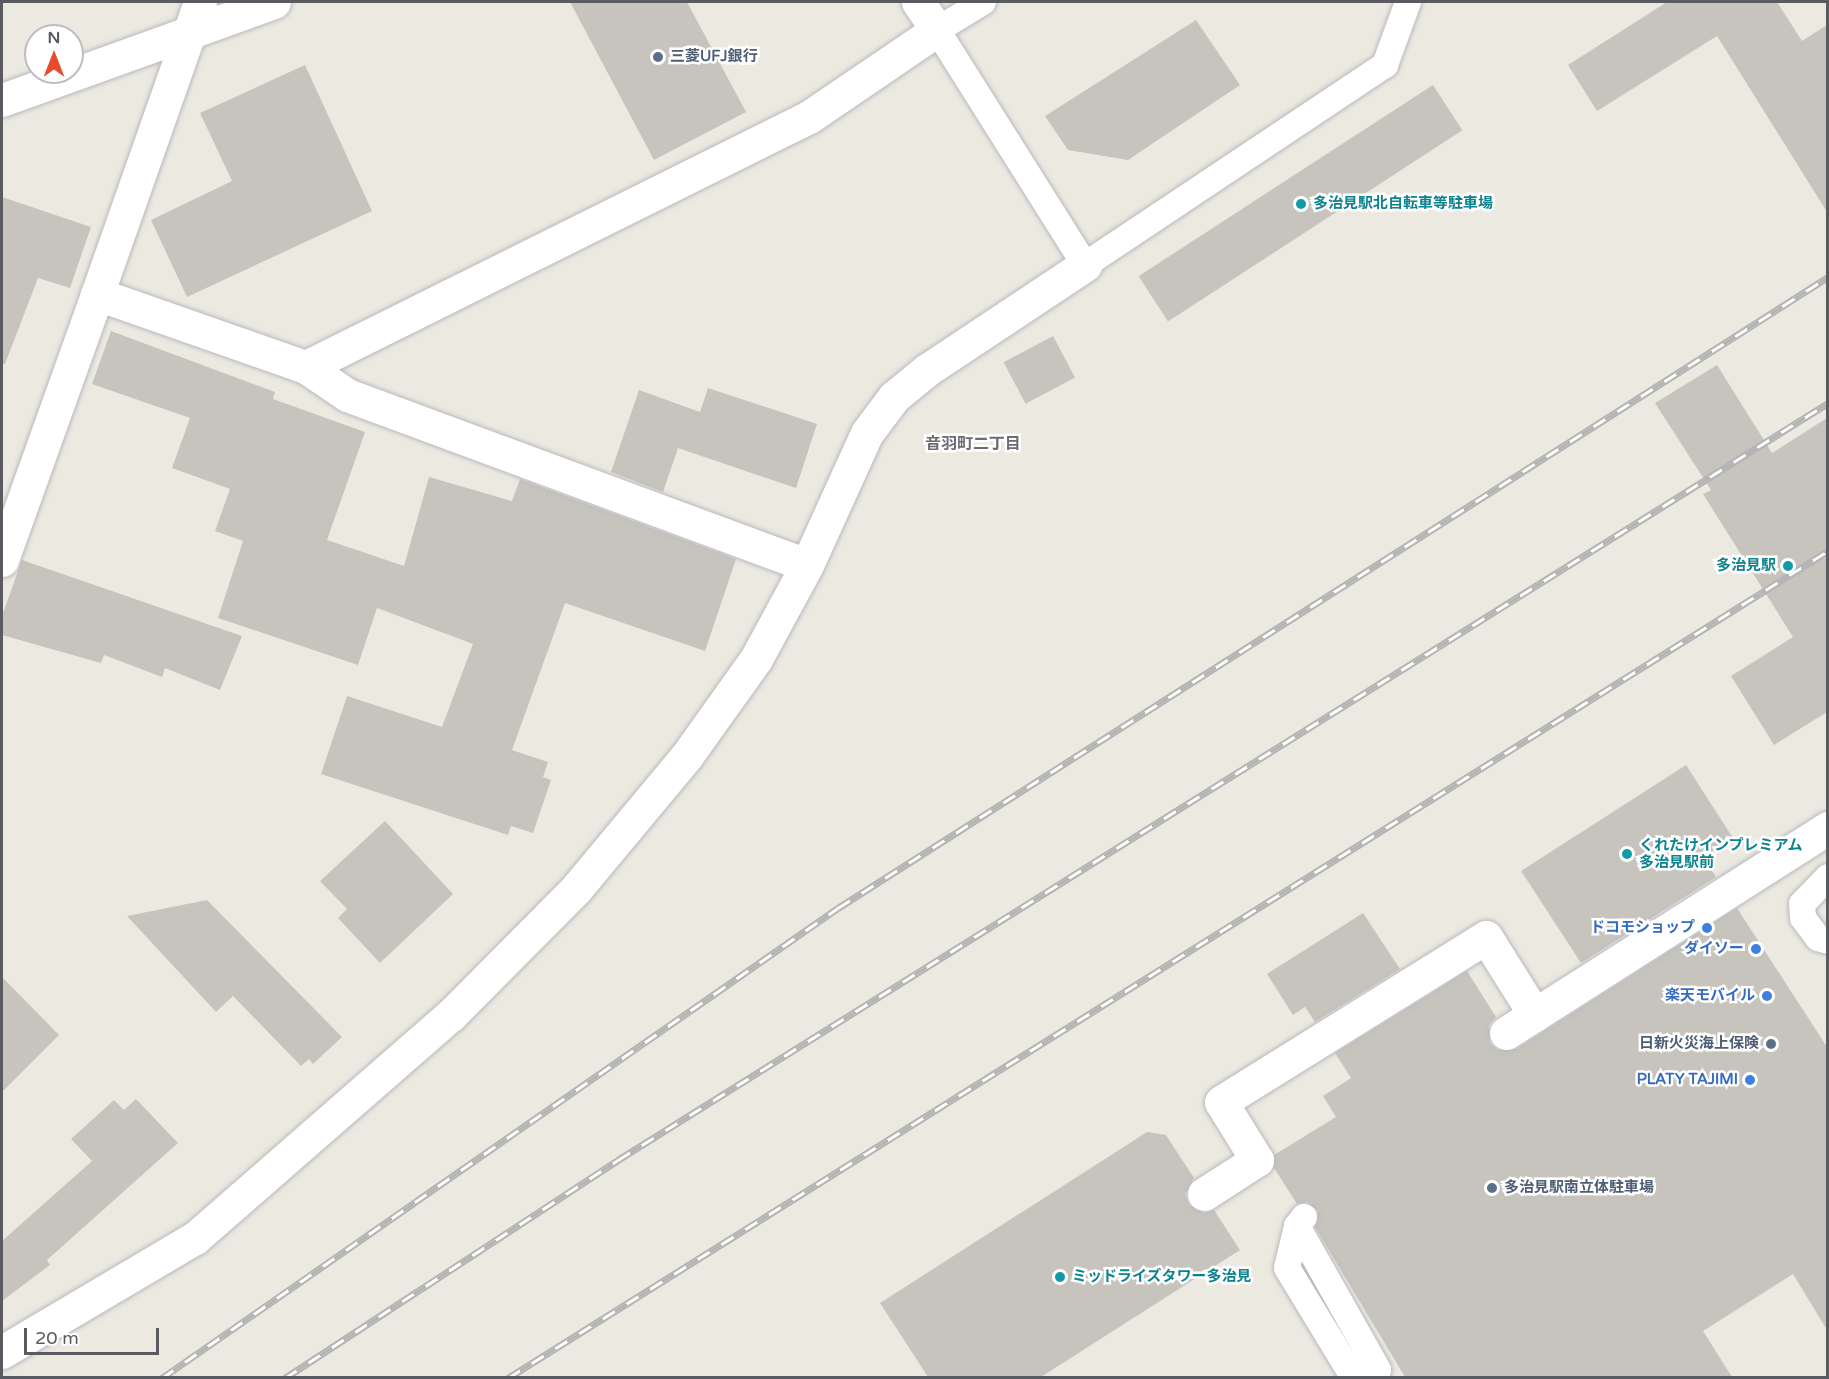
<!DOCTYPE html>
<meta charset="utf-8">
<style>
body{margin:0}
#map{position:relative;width:1829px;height:1379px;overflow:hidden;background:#eceae0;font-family:"Varela Round","Noto Sans JP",sans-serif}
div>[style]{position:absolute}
.building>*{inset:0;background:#c6c4bd;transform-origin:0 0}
.roads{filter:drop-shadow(0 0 2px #b8b9bf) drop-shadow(0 0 2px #b8b9bf)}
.service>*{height:26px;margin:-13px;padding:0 13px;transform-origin:13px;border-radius:13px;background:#fff}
.pedestrian>*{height:33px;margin:-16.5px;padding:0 16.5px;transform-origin:16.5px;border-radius:16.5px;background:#fff}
.minor>*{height:33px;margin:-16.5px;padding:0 16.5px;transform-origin:16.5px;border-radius:16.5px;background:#fff}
.tertiary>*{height:33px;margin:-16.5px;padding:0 16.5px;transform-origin:16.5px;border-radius:16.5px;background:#fff}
.rail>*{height:7px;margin-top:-3.5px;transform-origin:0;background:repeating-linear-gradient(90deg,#fff 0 14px,#b3b4b4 0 28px);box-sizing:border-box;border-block:2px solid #b3b4b4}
.dots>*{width:16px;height:16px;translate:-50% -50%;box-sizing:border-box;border:3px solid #fff;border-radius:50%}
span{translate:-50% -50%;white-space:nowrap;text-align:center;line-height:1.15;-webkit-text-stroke:5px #fff;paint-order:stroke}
.service-label{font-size:15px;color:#4e5e75;font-weight:700}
.left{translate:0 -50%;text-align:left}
.right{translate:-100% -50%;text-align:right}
.culture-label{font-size:15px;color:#0d838f;font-weight:700}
.shop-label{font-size:15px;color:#366cbe;font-weight:700}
.neighbourhood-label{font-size:16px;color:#6a6d73;font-weight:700}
.frame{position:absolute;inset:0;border:3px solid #595b61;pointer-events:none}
.north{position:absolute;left:24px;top:24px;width:60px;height:60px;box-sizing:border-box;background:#fff;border:2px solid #bdbdc0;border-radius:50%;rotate:0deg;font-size:16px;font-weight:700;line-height:24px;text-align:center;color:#595b61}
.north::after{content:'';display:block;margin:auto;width:21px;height:27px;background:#e64b2b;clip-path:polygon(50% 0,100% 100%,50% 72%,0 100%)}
.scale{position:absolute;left:24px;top:1328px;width:135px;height:27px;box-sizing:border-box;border:3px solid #595b61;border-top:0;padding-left:8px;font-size:18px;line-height:21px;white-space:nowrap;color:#595b61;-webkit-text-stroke:4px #fff;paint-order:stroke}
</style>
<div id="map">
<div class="building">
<div style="clip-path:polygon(570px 2px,687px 2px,746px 112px,654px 160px)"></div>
<div style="clip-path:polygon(1667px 2px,1777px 2px,1802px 41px,1827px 25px,1827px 212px,1717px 36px,1597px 111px,1568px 65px)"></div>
<div style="clip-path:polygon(1196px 20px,1240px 85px,1128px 160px,1068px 150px,1045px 116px)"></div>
<div style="clip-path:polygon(305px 65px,372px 211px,187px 297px,151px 220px,232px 181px,200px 113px)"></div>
<div style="left:1433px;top:85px;width:54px;height:351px;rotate:57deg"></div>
<div style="clip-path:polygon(2px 197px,91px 227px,70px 288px,38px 278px,5px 364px,2px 364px)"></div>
<div style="clip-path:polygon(111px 331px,275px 392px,273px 399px,365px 432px,327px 540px,404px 566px,429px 477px,512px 501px,520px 479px,736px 559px,705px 651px,565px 603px,512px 750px,548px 762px,543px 777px,551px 780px,533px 833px,511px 826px,508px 835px,321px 774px,347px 696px,442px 727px,473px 644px,377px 608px,358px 665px,218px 618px,243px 541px,215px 531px,230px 489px,172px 468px,190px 418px,92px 384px)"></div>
<div style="left:1053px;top:336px;width:47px;height:56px;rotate:62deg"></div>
<div style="clip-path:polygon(1717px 365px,1772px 453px,1827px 418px,1827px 712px,1774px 745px,1731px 676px,1793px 637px,1703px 494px,1711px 490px,1655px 403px)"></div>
<div style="clip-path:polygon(708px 388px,817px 424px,796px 488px,678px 448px,663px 492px,611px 472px,639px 390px,700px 412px)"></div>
<div style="clip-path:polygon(22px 560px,242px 636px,220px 690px,165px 668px,162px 677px,104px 655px,101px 663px,2px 635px,2px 616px)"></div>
<div style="clip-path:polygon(1686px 765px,1733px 838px,1703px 857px,1716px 877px,1581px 963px,1521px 871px)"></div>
<div style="clip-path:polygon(385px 821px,453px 894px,380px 963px,338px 918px,347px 909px,320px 881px)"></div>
<div style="clip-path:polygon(207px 900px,342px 1037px,313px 1064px,309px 1059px,301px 1066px,233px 996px,216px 1012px,127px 916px)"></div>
<div style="clip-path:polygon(1737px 908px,1827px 1047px,1827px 1330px,1793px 1274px,1703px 1331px,1732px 1377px,1405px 1377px,1315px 1227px,1318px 1211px,1307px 1202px,1297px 1204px,1274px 1168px,1274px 1155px,1336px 1117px,1323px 1096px,1351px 1078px,1335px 1053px,1467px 971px,1496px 1017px,1489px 1025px,1490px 1043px,1498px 1050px,1516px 1049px)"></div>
<div style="clip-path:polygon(1363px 913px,1400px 969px,1315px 1022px,1305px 1007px,1293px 1015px,1267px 974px)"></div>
<div style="clip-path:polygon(2px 977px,59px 1035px,2px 1092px)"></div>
<div style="clip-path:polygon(136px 1099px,178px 1143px,47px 1260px,50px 1265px,2px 1301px,2px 1241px,92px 1161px,71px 1139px,114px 1100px,124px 1110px)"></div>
<div style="clip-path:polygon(1147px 1132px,1166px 1135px,1194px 1178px,1185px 1194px,1189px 1205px,1204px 1213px,1214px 1210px,1240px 1250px,1041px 1377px,928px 1377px,880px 1303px)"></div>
</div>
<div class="roads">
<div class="service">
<div style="left:983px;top:2px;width:54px;rotate:148.7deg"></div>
<div style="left:937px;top:30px;width:278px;rotate:57.8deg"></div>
<div style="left:1085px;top:265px;width:361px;rotate:-33.7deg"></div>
<div style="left:1385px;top:65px;width:67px;rotate:-69.9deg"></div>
<div style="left:1828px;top:877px;width:37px;rotate:134deg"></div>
<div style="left:1802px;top:904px;width:14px;rotate:86deg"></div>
<div style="left:1803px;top:918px;width:25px;rotate:53deg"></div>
<div style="left:1818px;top:938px;width:10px;rotate:17deg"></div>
<div style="left:1304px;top:1217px;width:11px;rotate:128deg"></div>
<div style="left:1297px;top:1226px;width:43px;rotate:103.4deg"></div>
<div style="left:1287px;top:1268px;width:129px;rotate:58.7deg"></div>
<div style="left:1297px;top:1226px;width:165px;rotate:60.6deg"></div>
<div style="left:1378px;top:1370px;width:9px;rotate:117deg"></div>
</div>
<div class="pedestrian">
<div style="left:1506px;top:1033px;width:382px;rotate:-32.5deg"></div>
<div style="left:1204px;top:1194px;width:63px;rotate:-32.7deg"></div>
<div style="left:1257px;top:1160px;width:68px;rotate:-121.8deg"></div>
<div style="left:1221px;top:1102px;width:312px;rotate:-31.9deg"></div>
<div style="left:1486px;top:937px;width:92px;rotate:57.9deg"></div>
</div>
<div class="minor">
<div style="left:200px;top:2px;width:310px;rotate:109.4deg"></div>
<div style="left:97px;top:294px;width:221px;rotate:19.3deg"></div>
<div style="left:306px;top:367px;width:562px;rotate:-26.43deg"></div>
<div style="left:809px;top:117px;width:155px;rotate:-34.2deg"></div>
<div style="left:937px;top:30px;width:34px;rotate:-124deg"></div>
<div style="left:306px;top:367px;width:50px;rotate:34.3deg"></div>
<div style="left:347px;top:395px;width:490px;rotate:20.3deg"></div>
<div style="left:2px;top:560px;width:282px;rotate:-70.3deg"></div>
<div style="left:2px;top:1352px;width:224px;rotate:-30.6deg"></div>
<div style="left:195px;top:1238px;width:340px;rotate:-41.1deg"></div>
<div style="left:451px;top:1015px;width:177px;rotate:-45.2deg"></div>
<div style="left:576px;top:889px;width:172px;rotate:-50.2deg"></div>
<div style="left:686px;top:757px;width:120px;rotate:-54.5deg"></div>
<div style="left:756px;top:659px;width:107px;rotate:-61.5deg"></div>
<div style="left:807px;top:565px;width:145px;rotate:-65.6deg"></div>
<div style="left:867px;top:433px;width:45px;rotate:-53.1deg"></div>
<div style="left:894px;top:397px;width:43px;rotate:-39.3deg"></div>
<div style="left:927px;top:370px;width:190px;rotate:-33.6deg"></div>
</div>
<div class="tertiary">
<div style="left:2px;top:100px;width:289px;rotate:-19.8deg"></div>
</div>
</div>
<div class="rail">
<div style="left:162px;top:1378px;width:823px;rotate:-34.81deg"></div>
<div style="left:838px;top:908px;width:1174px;rotate:-32.51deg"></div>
<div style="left:285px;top:1378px;width:398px;rotate:-33.2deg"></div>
<div style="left:618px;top:1160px;width:1427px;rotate:-32.03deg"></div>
<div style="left:508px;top:1378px;width:1558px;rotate:-32.07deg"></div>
</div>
<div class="dots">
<div style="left:658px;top:57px;background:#5c6f8a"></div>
<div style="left:1301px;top:204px;background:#0f9aa8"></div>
<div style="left:1788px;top:566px;background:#0f9aa8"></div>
<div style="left:1627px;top:854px;background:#0f9aa8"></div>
<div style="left:1707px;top:928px;background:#3f7fe0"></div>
<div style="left:1756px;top:949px;background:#3f7fe0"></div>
<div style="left:1767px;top:996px;background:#3f7fe0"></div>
<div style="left:1771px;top:1044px;background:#5c6f8a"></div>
<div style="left:1750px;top:1080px;background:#3f7fe0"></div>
<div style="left:1492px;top:1188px;background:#5c6f8a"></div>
<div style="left:1060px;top:1277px;background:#0f9aa8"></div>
</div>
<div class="service-label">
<span class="left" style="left:670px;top:57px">三菱UFJ銀行</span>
<span class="right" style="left:1759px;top:1044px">日新火災海上保険</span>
<span class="left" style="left:1504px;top:1188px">多治見駅南立体駐車場</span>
</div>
<div class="culture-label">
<span class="left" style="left:1313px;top:204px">多治見駅北自転車等駐車場</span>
<span class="right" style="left:1776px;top:566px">多治見駅</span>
<span class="left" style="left:1639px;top:854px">くれたけインプレミアム<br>多治見駅前</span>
<span class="left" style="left:1072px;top:1277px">ミッドライズタワー多治見</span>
</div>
<div class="shop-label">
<span class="right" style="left:1695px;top:928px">ドコモショップ</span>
<span class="right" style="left:1744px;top:949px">ダイソー</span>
<span class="right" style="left:1755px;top:996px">楽天モバイル</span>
<span class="right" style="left:1738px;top:1080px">PLATY TAJIMI</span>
</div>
<div class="neighbourhood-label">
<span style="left:973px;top:444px">音羽町二丁目</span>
</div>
<div class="frame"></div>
<div class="north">N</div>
<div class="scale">20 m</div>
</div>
